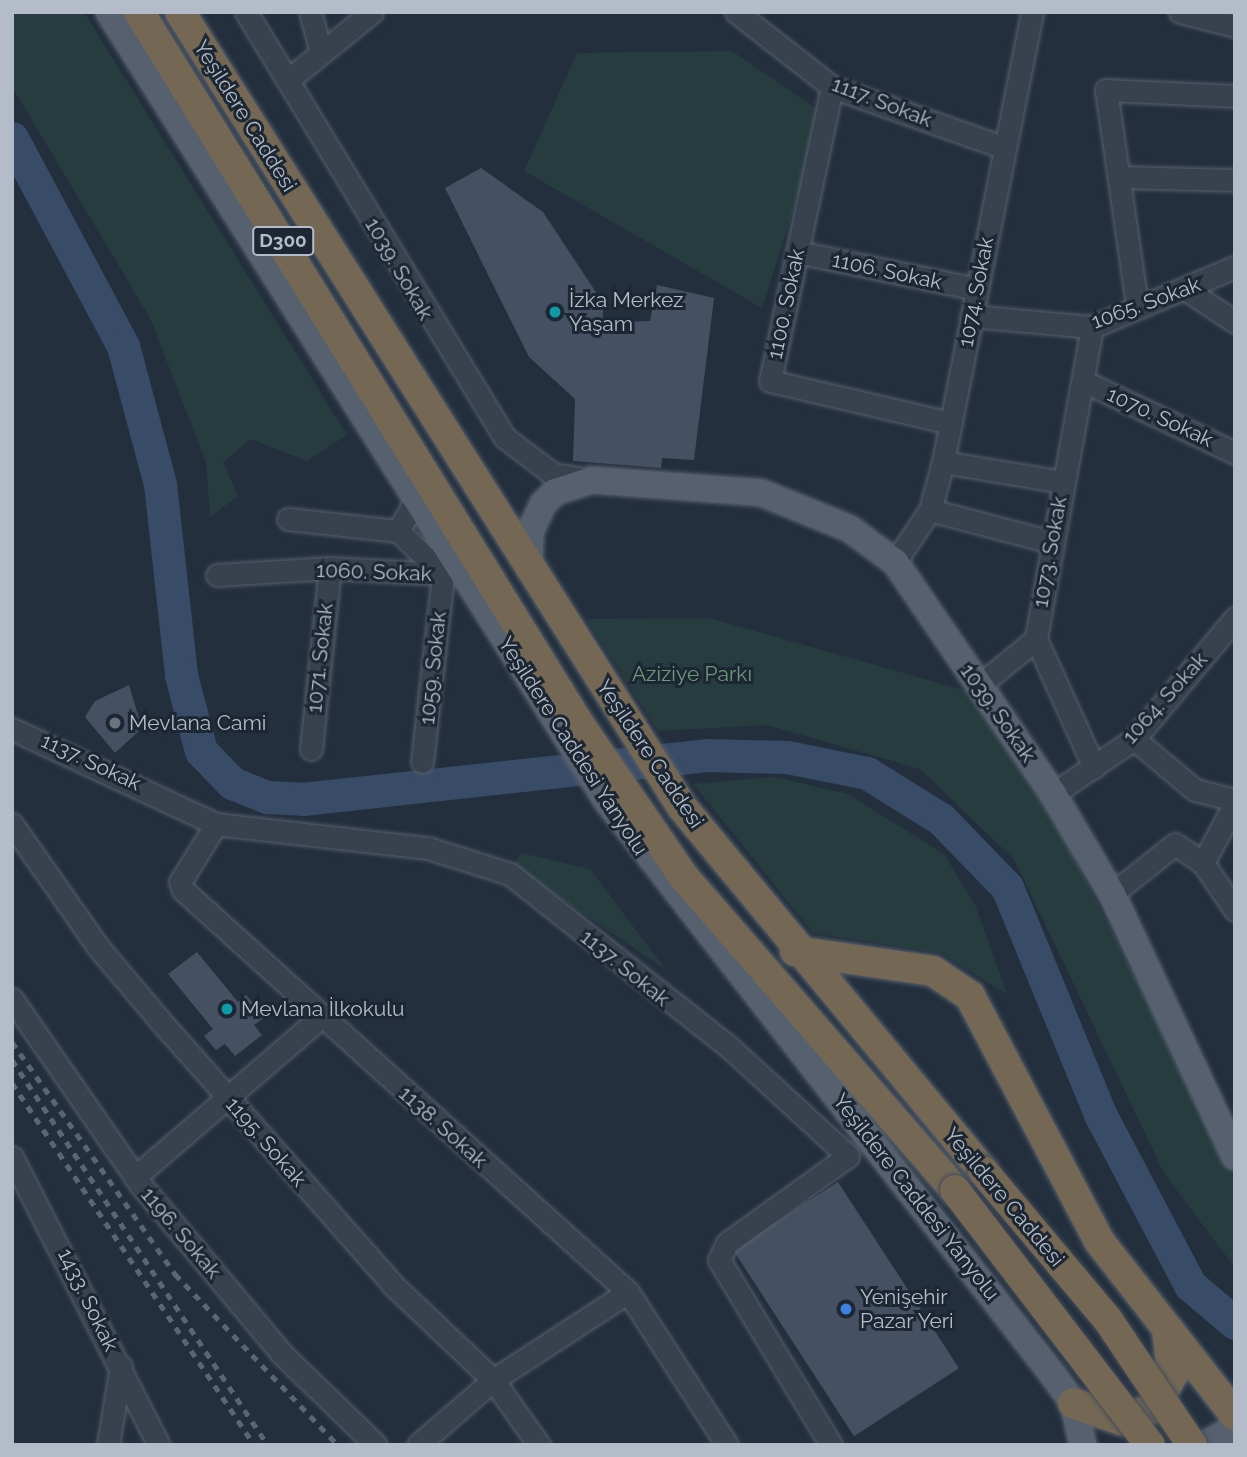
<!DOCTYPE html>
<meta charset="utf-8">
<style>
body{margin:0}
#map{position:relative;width:1247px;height:1457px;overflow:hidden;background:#242f3e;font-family:Raleway,sans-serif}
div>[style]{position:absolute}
.green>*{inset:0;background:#263c3f}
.river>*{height:33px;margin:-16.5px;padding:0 16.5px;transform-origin:16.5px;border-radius:16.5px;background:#394c67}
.building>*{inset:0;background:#455162;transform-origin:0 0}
.roads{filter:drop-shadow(0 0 2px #565f6c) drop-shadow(0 0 2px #565f6c)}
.minor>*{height:21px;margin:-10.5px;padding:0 10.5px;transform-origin:10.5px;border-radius:10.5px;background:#38414e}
.major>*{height:26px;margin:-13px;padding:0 13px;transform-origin:13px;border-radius:13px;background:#56606e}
.highway>*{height:30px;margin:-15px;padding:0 15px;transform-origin:15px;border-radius:15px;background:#746855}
.rail>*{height:5px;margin-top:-2.5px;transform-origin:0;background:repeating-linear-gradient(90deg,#5a6575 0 7px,transparent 0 14px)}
.bridges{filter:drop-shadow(0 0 2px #434c59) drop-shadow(0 0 2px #434c59)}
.highway-bridge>*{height:30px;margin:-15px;padding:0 15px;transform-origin:15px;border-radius:15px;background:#746855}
.dots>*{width:19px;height:19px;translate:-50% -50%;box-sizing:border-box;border:4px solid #1d2633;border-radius:50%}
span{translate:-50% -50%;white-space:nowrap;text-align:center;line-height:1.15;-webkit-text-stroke:6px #1d2633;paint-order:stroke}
.shield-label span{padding:2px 5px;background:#1d2633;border:2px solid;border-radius:5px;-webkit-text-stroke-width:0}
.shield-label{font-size:19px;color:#b4bcc9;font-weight:700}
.street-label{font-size:21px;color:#b4bcc9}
.poi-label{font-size:21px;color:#b4bcc9}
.left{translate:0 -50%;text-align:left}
.park-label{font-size:21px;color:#6b9a76}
.frame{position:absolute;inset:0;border:14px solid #b4bcc9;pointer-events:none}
</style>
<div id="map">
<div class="green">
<div style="clip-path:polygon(12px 12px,84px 12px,347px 435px,307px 461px,251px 439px,223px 462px,238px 496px,210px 517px,206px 462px,150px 318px,12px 87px)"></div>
<div style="clip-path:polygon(732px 51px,824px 114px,762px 308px,524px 171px,577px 53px)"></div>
<div style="clip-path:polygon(709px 618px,974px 693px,1063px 835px,1235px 1176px,1235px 1268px,1164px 1173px,1014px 859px,920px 769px,767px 725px,658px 731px,586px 619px)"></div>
<div style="clip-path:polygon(774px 777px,848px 794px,944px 854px,976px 907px,1007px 994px,940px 953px,813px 933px,693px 784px)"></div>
<div style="clip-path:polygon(521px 853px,590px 869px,666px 970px,513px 866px)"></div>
</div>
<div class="river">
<div style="left:12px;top:138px;width:236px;rotate:61.9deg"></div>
<div style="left:123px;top:346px;width:143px;rotate:75deg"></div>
<div style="left:160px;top:484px;width:192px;rotate:83.7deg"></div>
<div style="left:181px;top:675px;width:79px;rotate:75.3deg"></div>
<div style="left:201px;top:751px;width:45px;rotate:45.9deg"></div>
<div style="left:232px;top:783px;width:38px;rotate:22deg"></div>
<div style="left:267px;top:797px;width:35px;rotate:3deg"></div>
<div style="left:302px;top:799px;width:407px;rotate:-6.2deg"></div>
<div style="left:707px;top:755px;width:80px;rotate:1.4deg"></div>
<div style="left:787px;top:757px;width:82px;rotate:11.3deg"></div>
<div style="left:867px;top:773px;width:87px;rotate:31.9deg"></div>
<div style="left:941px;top:819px;width:95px;rotate:45.9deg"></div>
<div style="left:1007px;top:887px;width:248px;rotate:67.7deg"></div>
<div style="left:1101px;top:1116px;width:191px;rotate:62.2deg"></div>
<div style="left:1190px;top:1285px;width:59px;rotate:40.2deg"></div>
</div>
<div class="building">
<div style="clip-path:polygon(481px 168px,543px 212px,603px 303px,603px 323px,650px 321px,657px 285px,714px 298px,694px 460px,662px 458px,661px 468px,573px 461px,575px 399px,529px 357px,445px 188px)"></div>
<div style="clip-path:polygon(129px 685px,142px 728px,115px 753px,85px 717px,95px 701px)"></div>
<div style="clip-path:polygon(197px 952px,238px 1002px,246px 995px,265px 1017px,254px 1025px,262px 1035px,235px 1056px,225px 1044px,216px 1050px,204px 1036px,213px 1029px,168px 974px)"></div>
<div style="left:838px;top:1182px;width:222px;height:125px;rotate:57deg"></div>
</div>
<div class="roads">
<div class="minor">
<div style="left:246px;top:12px;width:497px;rotate:58.7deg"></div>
<div style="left:504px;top:437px;width:61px;rotate:37.1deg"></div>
<div style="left:553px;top:474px;width:36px;rotate:9deg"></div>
<div style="left:310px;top:12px;width:41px;rotate:74.6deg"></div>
<div style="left:736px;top:12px;width:122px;rotate:38deg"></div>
<div style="left:832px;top:87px;width:183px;rotate:19.4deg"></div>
<div style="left:1180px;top:12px;width:57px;rotate:14.3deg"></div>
<div style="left:288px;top:80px;width:108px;rotate:-39deg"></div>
<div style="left:832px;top:87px;width:300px;rotate:101.9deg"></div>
<div style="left:770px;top:381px;width:186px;rotate:13.1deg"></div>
<div style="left:1120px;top:177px;width:115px;rotate:1.5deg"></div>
<div style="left:797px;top:252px;width:184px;rotate:11.6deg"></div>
<div style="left:1188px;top:291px;width:56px;rotate:33.4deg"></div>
<div style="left:1137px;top:305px;width:217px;rotate:-98.2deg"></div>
<div style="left:1106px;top:90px;width:129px;rotate:2.7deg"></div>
<div style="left:971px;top:316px;width:121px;rotate:5.2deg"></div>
<div style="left:1092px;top:327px;width:155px;rotate:-22.8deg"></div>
<div style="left:1092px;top:327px;width:317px;rotate:100.2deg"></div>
<div style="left:1036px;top:639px;width:141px;rotate:65.6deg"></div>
<div style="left:1085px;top:382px;width:166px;rotate:25.3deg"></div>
<div style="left:943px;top:462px;width:121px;rotate:9.5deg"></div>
<div style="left:930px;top:510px;width:125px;rotate:14.8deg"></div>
<div style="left:288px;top:519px;width:111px;rotate:6.2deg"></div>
<div style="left:398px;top:531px;width:62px;rotate:43.7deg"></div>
<div style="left:398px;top:531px;width:34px;rotate:-60deg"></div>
<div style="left:895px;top:562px;width:63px;rotate:-56.1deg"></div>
<div style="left:930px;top:510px;width:50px;rotate:-74.8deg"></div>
<div style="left:943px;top:462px;width:459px;rotate:-78.8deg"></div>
<div style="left:217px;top:575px;width:113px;rotate:-3.5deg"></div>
<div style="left:330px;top:568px;width:113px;rotate:3deg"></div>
<div style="left:981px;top:684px;width:71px;rotate:-39.3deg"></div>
<div style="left:12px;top:729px;width:225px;rotate:25deg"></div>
<div style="left:216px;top:824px;width:213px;rotate:6.5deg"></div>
<div style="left:428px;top:848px;width:86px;rotate:17.6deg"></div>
<div style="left:510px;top:874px;width:278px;rotate:38.3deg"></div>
<div style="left:728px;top:1046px;width:163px;rotate:42.5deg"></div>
<div style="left:848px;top:1156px;width:149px;rotate:144.3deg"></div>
<div style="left:727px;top:1243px;width:19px;rotate:115deg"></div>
<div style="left:719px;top:1260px;width:216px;rotate:58.8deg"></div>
<div style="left:1134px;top:739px;width:80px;rotate:39.9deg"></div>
<div style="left:1195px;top:790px;width:41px;rotate:14deg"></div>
<div style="left:311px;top:749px;width:182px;rotate:-84deg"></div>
<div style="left:422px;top:762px;width:189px;rotate:-83.6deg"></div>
<div style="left:1053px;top:794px;width:98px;rotate:-34.2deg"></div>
<div style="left:1134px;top:739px;width:158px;rotate:-50.1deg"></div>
<div style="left:12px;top:824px;width:150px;rotate:55deg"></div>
<div style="left:98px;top:947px;width:102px;rotate:49.8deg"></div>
<div style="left:164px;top:1025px;width:345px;rotate:48.6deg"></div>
<div style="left:392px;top:1284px;width:139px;rotate:43.5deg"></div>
<div style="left:493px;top:1380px;width:80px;rotate:54.7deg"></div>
<div style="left:216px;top:824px;width:68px;rotate:121.8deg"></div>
<div style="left:180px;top:882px;width:9px;rotate:69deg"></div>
<div style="left:183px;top:890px;width:600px;rotate:42.09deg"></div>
<div style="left:628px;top:1292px;width:182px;rotate:57.1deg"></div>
<div style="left:1203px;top:863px;width:68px;rotate:-61.9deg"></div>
<div style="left:1112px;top:894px;width:80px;rotate:-38.4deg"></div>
<div style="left:1175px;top:844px;width:34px;rotate:34deg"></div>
<div style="left:1203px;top:863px;width:57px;rotate:55.8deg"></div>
<div style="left:12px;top:999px;width:225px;rotate:55.3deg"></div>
<div style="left:140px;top:1184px;width:222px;rotate:50.1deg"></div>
<div style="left:282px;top:1354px;width:131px;rotate:44.1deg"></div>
<div style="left:12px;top:1157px;width:323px;rotate:63deg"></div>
<div style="left:135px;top:1177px;width:247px;rotate:-40.7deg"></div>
<div style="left:108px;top:1445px;width:80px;rotate:-80.7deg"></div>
<div style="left:418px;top:1445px;width:99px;rotate:-40.9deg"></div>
<div style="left:493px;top:1380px;width:161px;rotate:-33.1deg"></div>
</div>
<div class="major">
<div style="left:109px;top:12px;width:933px;rotate:57.74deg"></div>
<div style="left:607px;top:801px;width:727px;rotate:52.15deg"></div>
<div style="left:1053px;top:1375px;width:34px;rotate:54deg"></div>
<div style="left:1073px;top:1403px;width:43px;rotate:76.6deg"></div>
<div style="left:529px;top:569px;width:37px;rotate:-88deg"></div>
<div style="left:530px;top:532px;width:31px;rotate:-65deg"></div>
<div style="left:543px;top:504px;width:17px;rotate:-45deg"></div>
<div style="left:555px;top:492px;width:38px;rotate:-18deg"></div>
<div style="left:591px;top:480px;width:171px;rotate:4.3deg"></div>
<div style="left:762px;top:493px;width:95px;rotate:22.2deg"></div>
<div style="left:850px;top:529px;width:56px;rotate:36.3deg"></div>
<div style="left:895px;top:562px;width:281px;rotate:55.7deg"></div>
<div style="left:1053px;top:794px;width:116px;rotate:59.5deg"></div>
<div style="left:1112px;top:894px;width:290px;rotate:64.9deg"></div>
<div style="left:1204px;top:1445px;width:35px;rotate:-29deg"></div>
</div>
<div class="highway">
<div style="left:139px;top:12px;width:833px;rotate:58.29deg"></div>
<div style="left:577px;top:721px;width:188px;rotate:55.6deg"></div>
<div style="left:683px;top:876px;width:415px;rotate:49.1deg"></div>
<div style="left:180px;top:12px;width:940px;rotate:57.73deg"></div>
<div style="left:682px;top:807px;width:472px;rotate:50.4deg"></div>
<div style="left:795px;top:951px;width:139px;rotate:8.2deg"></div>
<div style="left:933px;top:971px;width:45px;rotate:34deg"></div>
<div style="left:970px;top:996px;width:277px;rotate:62.2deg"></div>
<div style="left:1099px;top:1241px;width:221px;rotate:52deg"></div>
<div style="left:1073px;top:1403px;width:51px;rotate:19.5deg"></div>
<div style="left:1121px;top:1420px;width:35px;rotate:-20deg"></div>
<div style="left:1154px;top:1408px;width:38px;rotate:-61deg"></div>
<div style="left:1172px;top:1375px;width:47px;rotate:-96.1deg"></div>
</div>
</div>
<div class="rail">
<div style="left:12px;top:1042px;width:284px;rotate:54.9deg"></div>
<div style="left:175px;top:1274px;width:236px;rotate:46.4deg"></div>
<div style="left:12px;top:1060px;width:462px;rotate:56.4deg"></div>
<div style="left:12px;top:1083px;width:435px;rotate:56.2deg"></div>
</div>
<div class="bridges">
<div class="highway-bridge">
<div style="left:983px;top:1171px;width:194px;rotate:50deg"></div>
<div style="left:1108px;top:1320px;width:151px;rotate:56.1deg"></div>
<div style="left:955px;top:1190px;width:321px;rotate:52.6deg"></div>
</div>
</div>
<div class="dots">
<div style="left:555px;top:312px;background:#0f9aa8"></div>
<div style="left:115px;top:723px;background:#6b7280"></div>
<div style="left:227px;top:1009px;background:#0f9aa8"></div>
<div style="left:846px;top:1309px;background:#3f7fe0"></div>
</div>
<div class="shield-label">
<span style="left:283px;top:241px">D300</span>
</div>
<div class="street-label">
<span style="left:882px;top:102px;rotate:21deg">1117. Sokak</span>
<span style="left:245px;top:116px;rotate:58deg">Yeşildere Caddesi</span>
<span style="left:399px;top:269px;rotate:60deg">1039. Sokak</span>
<span style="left:887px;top:271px;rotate:12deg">1106. Sokak</span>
<span style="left:976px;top:292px;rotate:-79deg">1074. Sokak</span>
<span style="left:1146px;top:303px;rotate:-20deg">1065. Sokak</span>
<span style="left:786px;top:304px;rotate:-78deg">1100. Sokak</span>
<span style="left:1160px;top:417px;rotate:25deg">1070. Sokak</span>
<span style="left:1050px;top:552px;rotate:-80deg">1073. Sokak</span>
<span style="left:374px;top:572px;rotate:2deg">1060. Sokak</span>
<span style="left:320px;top:658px;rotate:-84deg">1071. Sokak</span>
<span style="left:433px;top:668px;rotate:-84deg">1059. Sokak</span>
<span style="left:1165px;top:698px;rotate:-48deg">1064. Sokak</span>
<span style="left:998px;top:713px;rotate:55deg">1039. Sokak</span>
<span style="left:573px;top:746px;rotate:57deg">Yeşildere Caddesi Yanyolu</span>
<span style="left:650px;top:754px;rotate:56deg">Yeşildere Caddesi</span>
<span style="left:91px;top:762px;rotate:25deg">1137. Sokak</span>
<span style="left:625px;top:968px;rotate:39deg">1137. Sokak</span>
<span style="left:443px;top:1127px;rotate:42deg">1138. Sokak</span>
<span style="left:266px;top:1142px;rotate:49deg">1195. Sokak</span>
<span style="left:916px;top:1197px;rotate:52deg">Yeşildere Caddesi Yanyolu</span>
<span style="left:1004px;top:1197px;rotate:50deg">Yeşildere Caddesi</span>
<span style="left:181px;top:1233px;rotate:50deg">1196. Sokak</span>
<span style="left:88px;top:1300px;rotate:64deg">1433. Sokak</span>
</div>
<div class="poi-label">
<span class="left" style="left:569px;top:312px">İzka Merkez<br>Yaşam</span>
<span class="left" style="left:129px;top:723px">Mevlana Cami</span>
<span class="left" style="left:241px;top:1009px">Mevlana İlkokulu</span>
<span class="left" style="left:860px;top:1309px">Yenişehir<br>Pazar Yeri</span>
</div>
<div class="park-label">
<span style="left:692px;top:674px">Aziziye Parkı</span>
</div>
<div class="frame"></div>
</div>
